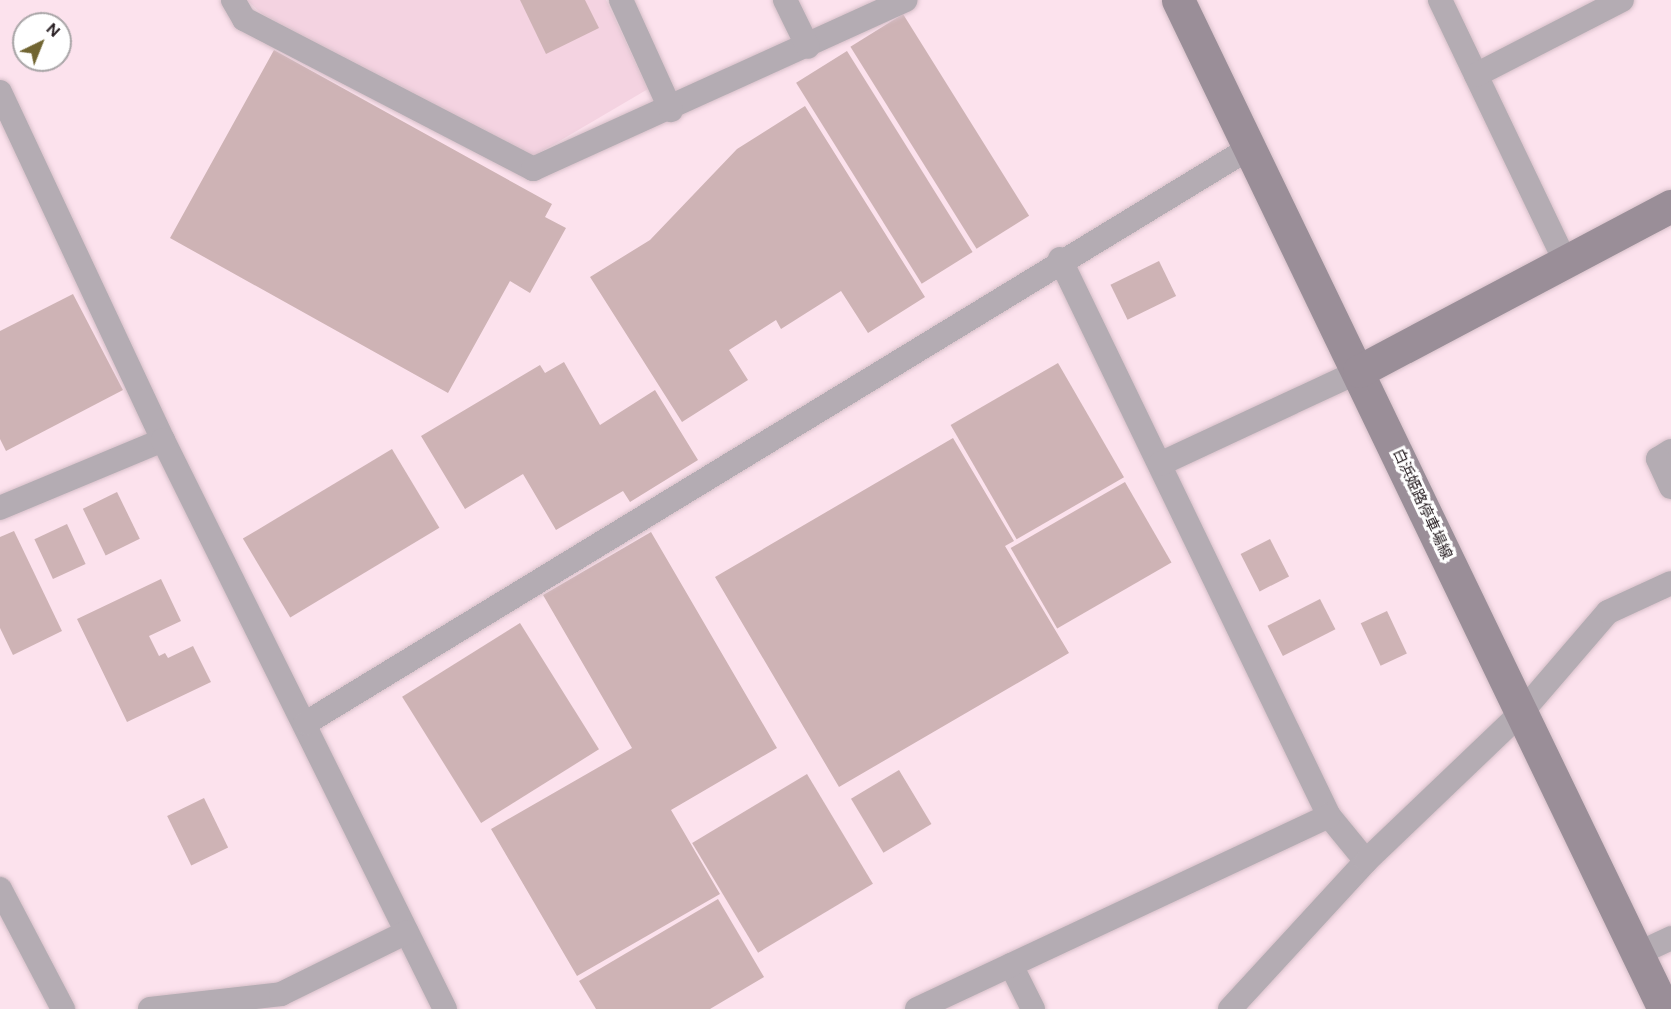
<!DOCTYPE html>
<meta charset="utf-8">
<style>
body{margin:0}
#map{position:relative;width:1671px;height:1009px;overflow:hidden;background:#fce2ed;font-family:"DM Sans","Noto Sans JP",sans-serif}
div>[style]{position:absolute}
.built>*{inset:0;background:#f4d3e1}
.building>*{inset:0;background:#ceb3b5;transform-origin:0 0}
.roads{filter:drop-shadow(0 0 2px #d6bfc8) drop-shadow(0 0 2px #d6bfc8)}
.street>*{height:24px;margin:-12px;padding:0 12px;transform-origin:12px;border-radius:12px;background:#b4acb3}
.secondary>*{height:33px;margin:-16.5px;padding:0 16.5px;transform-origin:16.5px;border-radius:16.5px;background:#9a8e98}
span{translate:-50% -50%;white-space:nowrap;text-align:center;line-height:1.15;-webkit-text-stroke:6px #fff;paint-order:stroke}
.street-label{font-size:15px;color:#271e22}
.north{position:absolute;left:12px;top:12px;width:60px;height:60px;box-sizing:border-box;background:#fff;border:2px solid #a9a5a7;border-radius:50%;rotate:43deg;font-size:16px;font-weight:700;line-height:24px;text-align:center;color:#271e22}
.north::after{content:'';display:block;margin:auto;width:21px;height:27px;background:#716532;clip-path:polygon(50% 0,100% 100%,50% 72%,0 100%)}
</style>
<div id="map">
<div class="built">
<div style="clip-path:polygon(247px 0,606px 0,648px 89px,534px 156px,519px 156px,262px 14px)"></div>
</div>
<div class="building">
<div style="clip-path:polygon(520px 0,585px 0,599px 28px,546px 54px)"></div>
<div style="left:903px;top:14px;width:238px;height:62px;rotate:58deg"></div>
<div style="clip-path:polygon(274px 50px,552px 204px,545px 217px,566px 228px,530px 293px,510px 281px,448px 393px,170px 238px)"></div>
<div style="left:847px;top:51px;width:237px;height:60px;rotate:58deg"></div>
<div style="clip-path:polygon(805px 106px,925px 297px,868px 333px,841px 291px,781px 329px,776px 320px,729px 350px,748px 380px,682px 422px,590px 277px,650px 240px,737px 149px)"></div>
<div style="left:1159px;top:261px;width:39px;height:54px;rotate:64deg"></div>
<div style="clip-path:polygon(73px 294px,123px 390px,6px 451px,0 439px,0 331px)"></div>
<div style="clip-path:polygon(564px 362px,600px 425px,655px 390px,698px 460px,630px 502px,623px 491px,556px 530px,523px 474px,465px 509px,421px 436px,540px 365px,545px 373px)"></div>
<div style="left:1058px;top:363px;width:132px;height:124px;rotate:60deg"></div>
<div style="clip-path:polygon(953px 438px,1014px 541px,1005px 546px,1069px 653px,839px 787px,715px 577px)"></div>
<div style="left:392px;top:449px;width:92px;height:174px;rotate:59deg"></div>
<div style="left:1125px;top:482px;width:93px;height:132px;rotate:60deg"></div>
<div style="left:117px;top:492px;width:52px;height:38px;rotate:64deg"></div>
<div style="left:67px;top:524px;width:44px;height:36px;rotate:65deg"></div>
<div style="clip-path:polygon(14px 531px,62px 631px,13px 655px,0 628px,0 537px)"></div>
<div style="clip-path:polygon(651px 532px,777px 748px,671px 810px,720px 894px,577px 976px,491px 829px,632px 748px,543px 595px)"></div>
<div style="left:1270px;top:539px;width:42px;height:33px;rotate:63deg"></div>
<div style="clip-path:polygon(161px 579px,181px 621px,149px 636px,159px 656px,165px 653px,168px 658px,193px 646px,211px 682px,127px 722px,77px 619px)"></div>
<div style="left:1320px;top:599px;width:34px;height:59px;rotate:63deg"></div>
<div style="left:1387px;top:611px;width:47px;height:29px;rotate:65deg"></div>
<div style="left:520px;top:623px;width:149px;height:139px;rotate:58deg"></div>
<div style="left:899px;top:770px;width:63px;height:56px;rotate:59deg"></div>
<div style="left:807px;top:774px;width:128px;height:134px;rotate:59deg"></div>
<div style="left:204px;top:798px;width:55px;height:41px;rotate:64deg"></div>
<div style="clip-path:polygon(718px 899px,764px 977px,710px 1009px,596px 1009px,579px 981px)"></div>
</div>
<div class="roads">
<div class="street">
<div style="left:233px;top:0;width:22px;rotate:60deg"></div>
<div style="left:244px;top:19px;width:326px;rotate:27.4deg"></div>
<div style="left:533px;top:169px;width:409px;rotate:-24.4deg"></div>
<div style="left:621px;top:0;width:121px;rotate:65.6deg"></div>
<div style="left:785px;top:0;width:52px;rotate:63.9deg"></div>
<div style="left:1440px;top:0;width:289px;rotate:64.4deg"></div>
<div style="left:1476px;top:75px;width:164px;rotate:-27.2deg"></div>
<div style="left:0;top:92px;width:384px;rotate:64.9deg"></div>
<div style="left:163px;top:440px;width:177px;rotate:157.4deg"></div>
<div style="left:1060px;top:259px;width:619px;rotate:64.22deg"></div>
<div style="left:1329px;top:816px;width:58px;rotate:50.6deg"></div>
<div style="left:163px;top:440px;width:635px;rotate:63.64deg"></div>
<div style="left:1671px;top:451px;width:15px;rotate:148deg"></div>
<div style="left:1658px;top:459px;width:31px;rotate:65deg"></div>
<div style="left:1160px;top:464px;width:220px;rotate:-25deg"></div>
<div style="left:306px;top:723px;width:1103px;rotate:-31.36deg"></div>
<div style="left:0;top:889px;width:136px;rotate:62.3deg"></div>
<div style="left:1637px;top:954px;width:38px;rotate:-25deg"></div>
<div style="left:1011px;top:965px;width:49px;rotate:63.4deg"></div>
<div style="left:150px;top:1009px;width:132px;rotate:-6.5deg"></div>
<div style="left:281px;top:994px;width:140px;rotate:-26.2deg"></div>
<div style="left:917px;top:1009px;width:455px;rotate:-25.1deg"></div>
<div style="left:1230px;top:1009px;width:201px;rotate:-47.4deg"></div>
<div style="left:1366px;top:861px;width:214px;rotate:-43.7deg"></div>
<div style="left:1521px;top:713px;width:133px;rotate:-49.3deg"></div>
<div style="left:1608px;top:612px;width:69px;rotate:-24.7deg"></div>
</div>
<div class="secondary">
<div style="left:1178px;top:0;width:1120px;rotate:64.28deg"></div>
<div style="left:1359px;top:371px;width:353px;rotate:-27.9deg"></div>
</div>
</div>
<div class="street-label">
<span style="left:1422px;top:504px;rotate:65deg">白浜姫路停車場線</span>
</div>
<div class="north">N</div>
</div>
